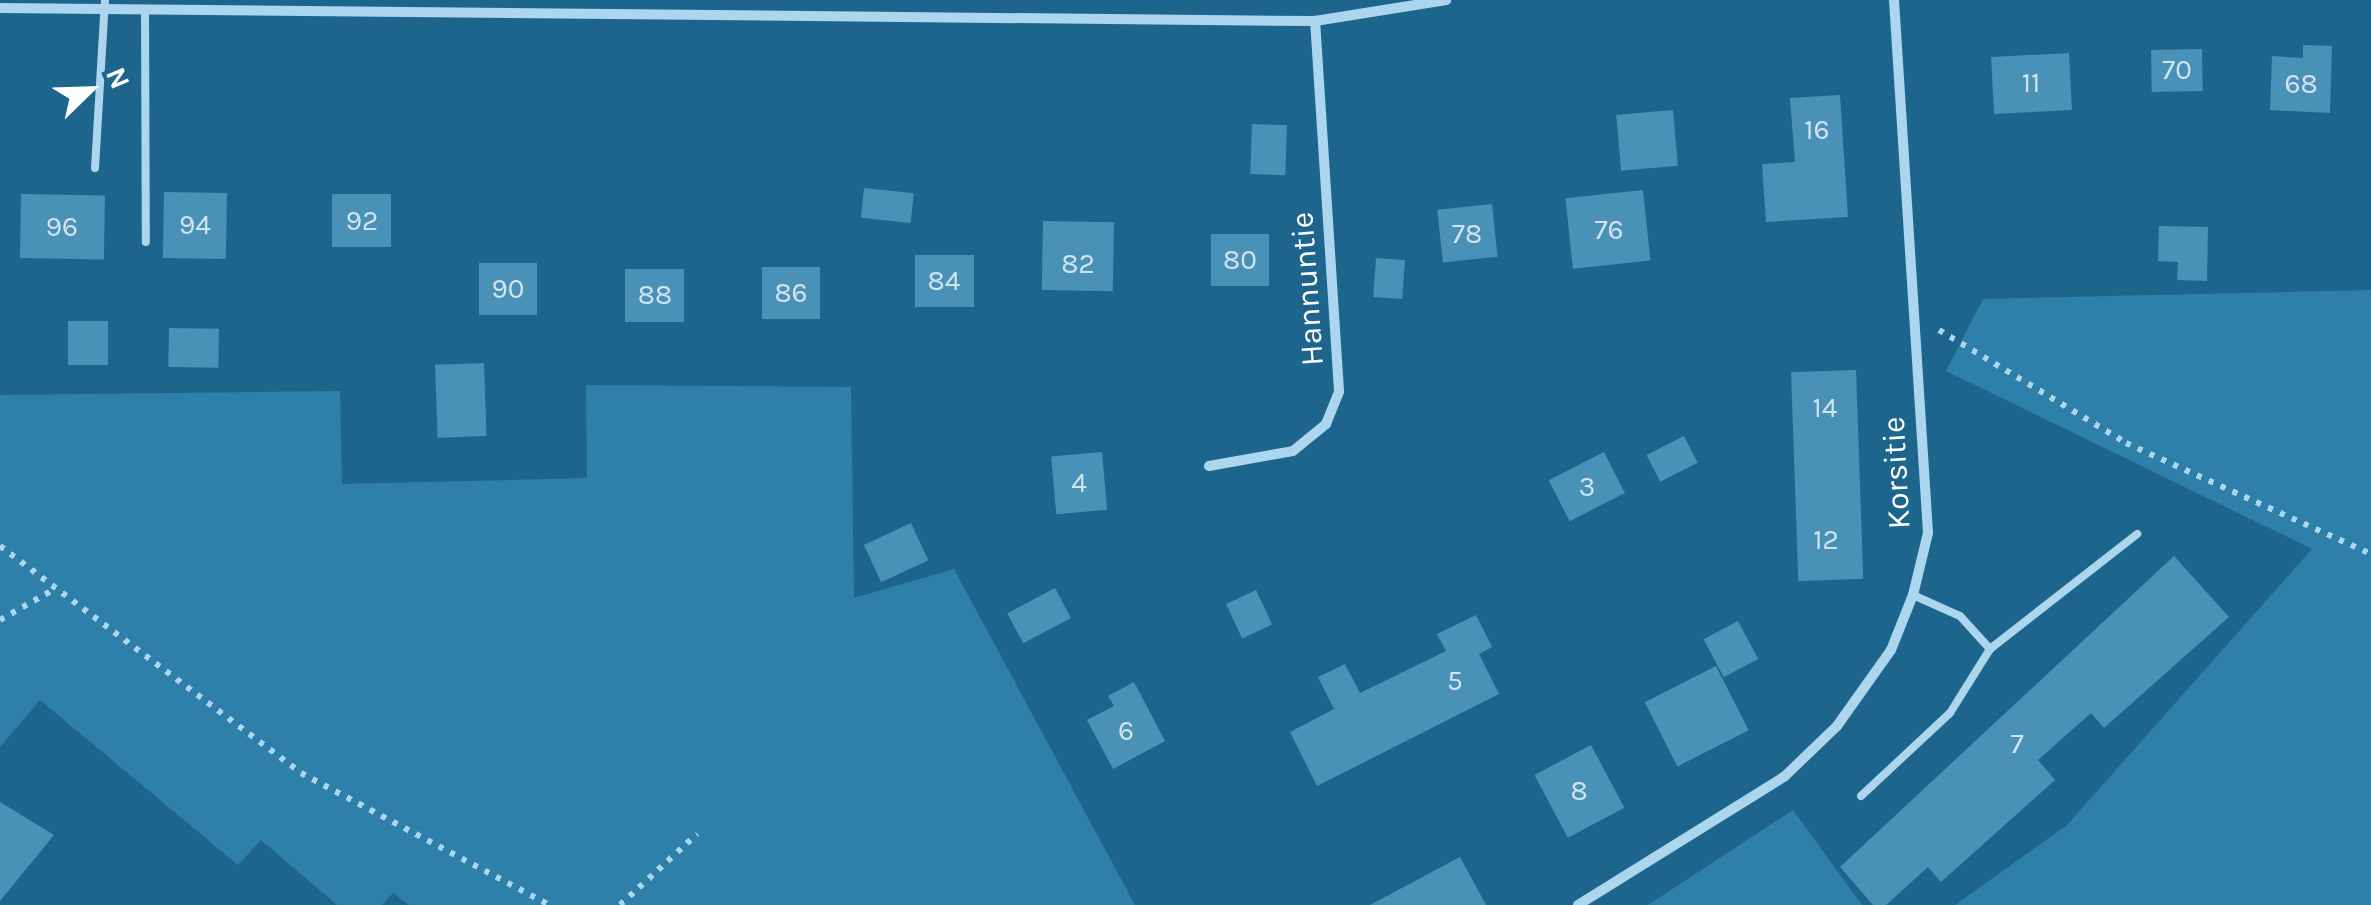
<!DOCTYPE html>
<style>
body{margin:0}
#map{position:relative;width:2371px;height:905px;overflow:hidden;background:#1e658d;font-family:Karla,sans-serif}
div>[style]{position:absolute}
.green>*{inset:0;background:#2e7fa9}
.building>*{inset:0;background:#4a91b7;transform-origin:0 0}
.path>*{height:6px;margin-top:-3px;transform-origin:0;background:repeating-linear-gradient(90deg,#abd6ed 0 5px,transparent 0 13px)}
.lane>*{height:8px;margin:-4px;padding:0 4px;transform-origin:4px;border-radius:4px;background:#abd6ed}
.street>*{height:10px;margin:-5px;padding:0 5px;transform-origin:5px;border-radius:5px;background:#abd6ed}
span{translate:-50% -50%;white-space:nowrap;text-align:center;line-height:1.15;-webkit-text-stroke:9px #1e658d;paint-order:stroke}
.number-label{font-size:28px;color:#d2e4ed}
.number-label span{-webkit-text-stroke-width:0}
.street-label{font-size:32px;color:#fff}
.north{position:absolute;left:40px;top:40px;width:100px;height:100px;-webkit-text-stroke:8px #1e658d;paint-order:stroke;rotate:67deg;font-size:28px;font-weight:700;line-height:40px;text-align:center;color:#fff}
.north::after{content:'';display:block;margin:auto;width:35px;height:45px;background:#fff;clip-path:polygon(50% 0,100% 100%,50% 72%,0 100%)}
</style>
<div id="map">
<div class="green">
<div style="clip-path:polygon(2371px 290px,2371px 905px,1955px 905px,2067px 825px,2312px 549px,1946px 371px,1983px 299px)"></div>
<div style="clip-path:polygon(586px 385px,851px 387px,854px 598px,954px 569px,1135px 905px,409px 905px,393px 893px,382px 905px,337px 905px,261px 840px,238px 865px,40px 700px,0 747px,0 395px,340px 391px,342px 484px,587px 478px)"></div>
<div style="clip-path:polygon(1793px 810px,1862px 905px,1648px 905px)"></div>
</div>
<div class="building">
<div style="clip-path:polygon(2303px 45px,2332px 46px,2330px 113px,2270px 110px,2272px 56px,2303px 58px)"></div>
<div style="left:2202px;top:49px;width:42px;height:51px;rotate:89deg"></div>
<div style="left:2069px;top:53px;width:57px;height:78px;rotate:87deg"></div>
<div style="clip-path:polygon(1840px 95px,1848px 217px,1766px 222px,1762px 164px,1795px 162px,1790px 98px)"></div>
<div style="left:1673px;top:110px;width:56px;height:57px;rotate:85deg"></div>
<div style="left:1252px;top:124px;width:35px;height:50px;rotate:2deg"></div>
<div style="left:864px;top:188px;width:50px;height:30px;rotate:6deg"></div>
<div style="left:1643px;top:190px;width:71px;height:78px;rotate:84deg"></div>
<div style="left:164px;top:192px;width:63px;height:66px;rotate:1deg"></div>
<div style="left:21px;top:194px;width:84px;height:64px;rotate:1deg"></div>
<div style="left:332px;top:194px;width:59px;height:53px"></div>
<div style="left:1492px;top:204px;width:53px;height:55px;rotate:84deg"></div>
<div style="left:1043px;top:221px;width:71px;height:69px;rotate:1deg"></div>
<div style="clip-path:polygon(2159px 226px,2208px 227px,2207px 281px,2177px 280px,2178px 262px,2158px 261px)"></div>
<div style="left:1211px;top:234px;width:58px;height:52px"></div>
<div style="left:915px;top:255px;width:59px;height:52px"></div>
<div style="left:1376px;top:258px;width:29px;height:39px;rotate:4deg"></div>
<div style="left:479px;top:263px;width:58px;height:52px"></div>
<div style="left:762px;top:267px;width:58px;height:52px"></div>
<div style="left:625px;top:269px;width:59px;height:53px"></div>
<div style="left:68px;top:321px;width:40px;height:44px"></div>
<div style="left:169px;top:328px;width:50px;height:39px;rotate:1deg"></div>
<div style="left:484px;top:363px;width:73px;height:49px;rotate:88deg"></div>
<div style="left:1856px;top:370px;width:209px;height:65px;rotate:88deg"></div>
<div style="left:1684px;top:436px;width:30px;height:42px;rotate:63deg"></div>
<div style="left:1102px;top:452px;width:58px;height:51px;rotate:85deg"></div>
<div style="left:1604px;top:452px;width:46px;height:62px;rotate:63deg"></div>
<div style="left:911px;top:523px;width:41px;height:52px;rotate:65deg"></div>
<div style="clip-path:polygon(2174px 556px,2229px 617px,2104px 728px,2091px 713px,2038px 760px,2055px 780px,1941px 882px,1928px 867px,1886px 905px,1873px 905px,1840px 867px)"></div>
<div style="left:1055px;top:588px;width:34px;height:54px;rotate:62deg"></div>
<div style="left:1256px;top:590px;width:38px;height:33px;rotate:65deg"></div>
<div style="clip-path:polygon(1476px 615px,1492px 647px,1479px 654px,1499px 694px,1317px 786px,1290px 732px,1334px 709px,1318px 677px,1345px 664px,1360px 693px,1446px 651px,1437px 634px)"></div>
<div style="left:1738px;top:621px;width:43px;height:39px;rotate:62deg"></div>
<div style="left:1716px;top:666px;width:72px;height:80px;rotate:63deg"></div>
<div style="clip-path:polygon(1134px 682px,1165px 741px,1113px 769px,1087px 720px,1114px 706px,1108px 696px)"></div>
<div style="left:1591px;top:745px;width:71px;height:64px;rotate:62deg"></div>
<div style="clip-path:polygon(0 802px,54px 835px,0 901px)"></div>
<div style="clip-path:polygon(1460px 857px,1486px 905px,1370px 905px)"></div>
</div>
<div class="path">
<div style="left:1939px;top:330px;width:218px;rotate:31.1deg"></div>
<div style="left:2126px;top:443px;width:269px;rotate:24.4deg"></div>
<div style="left:0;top:546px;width:377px;rotate:37deg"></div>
<div style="left:301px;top:773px;width:281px;rotate:28deg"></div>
<div style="left:0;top:620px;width:59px;rotate:-29.6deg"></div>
<div style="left:620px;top:905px;width:105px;rotate:-42.7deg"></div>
</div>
<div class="lane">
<div style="left:145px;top:9px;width:233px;rotate:89.8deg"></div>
<div style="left:95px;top:168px;width:168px;rotate:-86.6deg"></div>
<div style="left:1913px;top:595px;width:51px;rotate:24.1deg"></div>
<div style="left:1960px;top:616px;width:45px;rotate:47.7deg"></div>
<div style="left:1861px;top:796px;width:122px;rotate:-43deg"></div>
<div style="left:1950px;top:713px;width:75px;rotate:-58deg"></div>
<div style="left:1990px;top:649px;width:187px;rotate:-38deg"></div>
</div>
<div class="street">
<div style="left:0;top:8px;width:1315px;rotate:0.57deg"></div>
<div style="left:1315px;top:21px;width:133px;rotate:-9.1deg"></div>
<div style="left:1209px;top:466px;width:85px;rotate:-10.1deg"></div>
<div style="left:1293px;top:451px;width:43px;rotate:-39.3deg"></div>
<div style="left:1326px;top:424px;width:35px;rotate:-68deg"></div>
<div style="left:1339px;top:391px;width:371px;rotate:-93.7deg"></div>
<div style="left:1578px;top:905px;width:244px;rotate:-31.9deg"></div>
<div style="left:1785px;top:776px;width:72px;rotate:-43.9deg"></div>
<div style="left:1837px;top:726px;width:93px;rotate:-54.6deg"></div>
<div style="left:1891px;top:650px;width:59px;rotate:-68.2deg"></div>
<div style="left:1913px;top:595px;width:64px;rotate:-76.4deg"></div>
<div style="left:1928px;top:533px;width:534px;rotate:-93.65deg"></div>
</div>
<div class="number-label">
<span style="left:2177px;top:70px">70</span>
<span style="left:2031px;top:83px">11</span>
<span style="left:2301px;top:84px">68</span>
<span style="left:1817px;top:130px">16</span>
<span style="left:362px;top:221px">92</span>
<span style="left:195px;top:225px">94</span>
<span style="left:62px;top:227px">96</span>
<span style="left:1609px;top:230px">76</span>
<span style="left:1467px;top:234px">78</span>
<span style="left:1240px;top:260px">80</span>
<span style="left:1078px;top:264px">82</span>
<span style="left:944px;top:281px">84</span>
<span style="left:508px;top:289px">90</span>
<span style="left:791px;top:293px">86</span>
<span style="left:655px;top:295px">88</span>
<span style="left:1825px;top:408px">14</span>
<span style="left:1079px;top:483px">4</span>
<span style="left:1587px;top:487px">3</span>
<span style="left:1826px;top:540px">12</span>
<span style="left:1455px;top:681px">5</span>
<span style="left:1126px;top:731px">6</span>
<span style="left:2017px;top:744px">7</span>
<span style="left:1579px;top:791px">8</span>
</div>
<div class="street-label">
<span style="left:1308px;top:289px;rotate:-94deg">Hannuntie</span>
<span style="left:1897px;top:473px;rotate:-93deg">Korsitie</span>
</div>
<div class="north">N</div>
</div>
